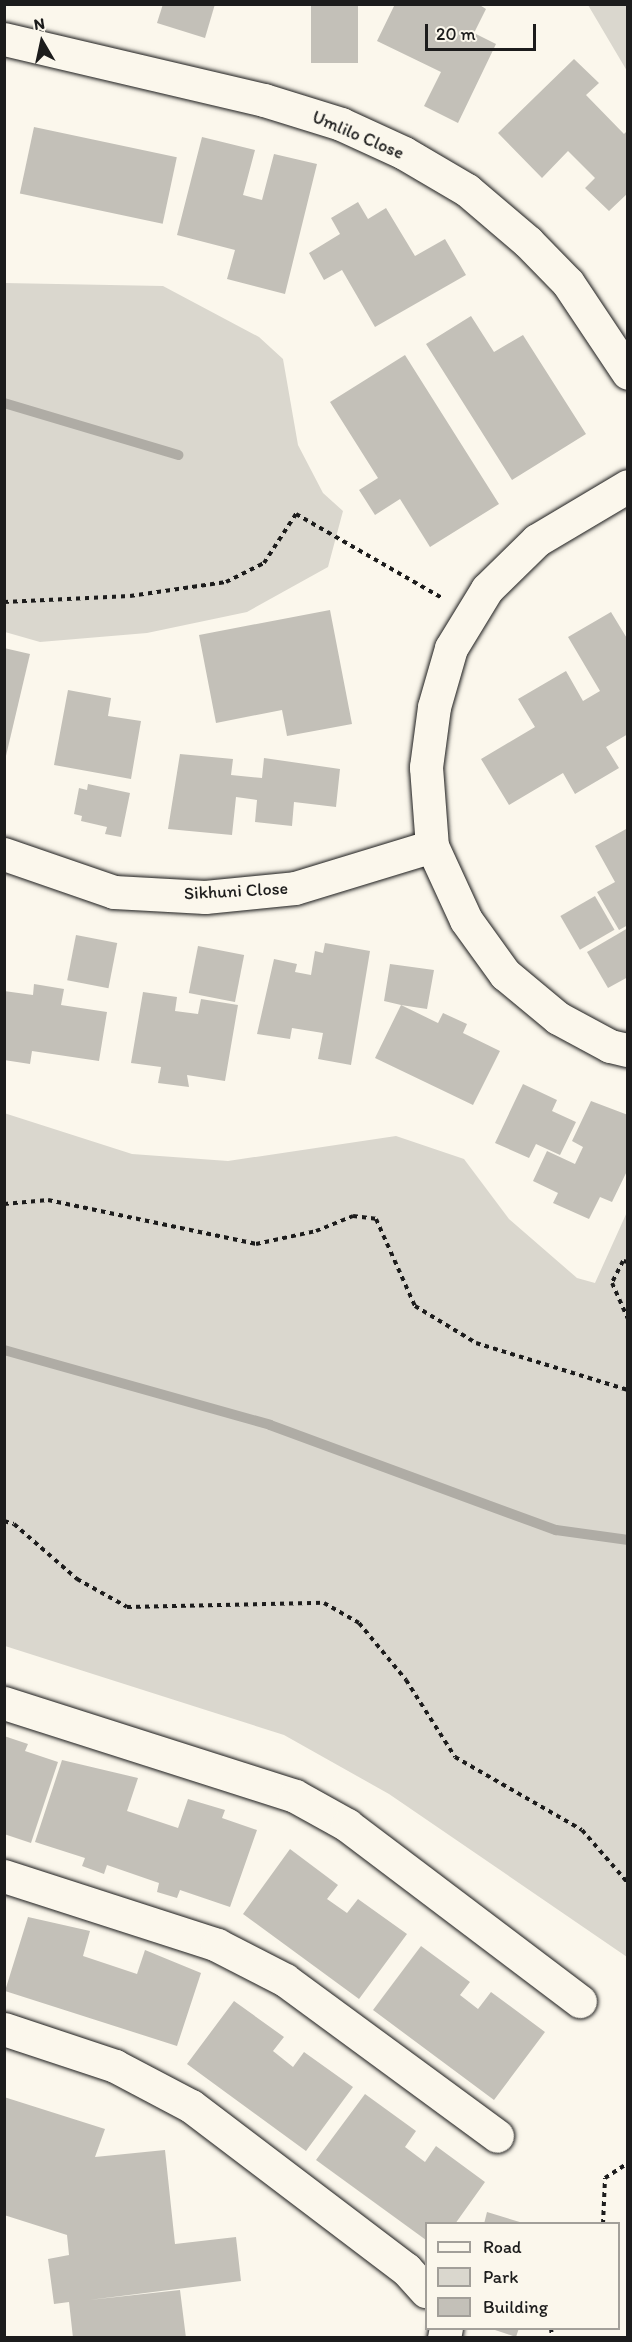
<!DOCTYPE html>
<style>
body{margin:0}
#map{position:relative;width:632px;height:2342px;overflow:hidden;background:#fbf7ec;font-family:Itim,sans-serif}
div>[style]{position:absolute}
.green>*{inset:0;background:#dad7ce}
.stream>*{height:10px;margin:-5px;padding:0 5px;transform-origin:5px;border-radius:5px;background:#afaca5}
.building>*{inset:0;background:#c3c0b8;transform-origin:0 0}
.path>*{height:4px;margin-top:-2px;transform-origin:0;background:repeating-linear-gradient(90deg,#1c1c1c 0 4.5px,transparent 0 9px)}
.roads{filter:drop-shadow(0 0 2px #1c1c1c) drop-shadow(0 0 2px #1c1c1c)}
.minor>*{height:33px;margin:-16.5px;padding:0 16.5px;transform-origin:16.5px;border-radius:16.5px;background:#fbf7ec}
span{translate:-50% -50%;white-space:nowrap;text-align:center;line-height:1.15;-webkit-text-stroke:6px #fbf7ec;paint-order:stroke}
.street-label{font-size:18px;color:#1c1c1c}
.frame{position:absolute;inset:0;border:6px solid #1c1c1c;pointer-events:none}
.legend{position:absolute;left:425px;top:2222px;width:195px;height:108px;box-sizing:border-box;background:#fbf7ec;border:2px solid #a29f99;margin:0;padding:8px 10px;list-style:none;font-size:18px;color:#1c1c1c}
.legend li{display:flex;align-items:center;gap:12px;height:30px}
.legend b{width:30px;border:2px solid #a29f99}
.north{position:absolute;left:12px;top:12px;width:60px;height:60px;-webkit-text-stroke:4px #fbf7ec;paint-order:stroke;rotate:351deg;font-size:16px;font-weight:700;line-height:24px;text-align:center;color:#1c1c1c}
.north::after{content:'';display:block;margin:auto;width:21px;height:27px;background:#1c1c1c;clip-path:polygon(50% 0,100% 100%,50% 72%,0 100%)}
.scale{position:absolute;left:425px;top:24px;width:111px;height:27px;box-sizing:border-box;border:3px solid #1c1c1c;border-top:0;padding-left:8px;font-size:18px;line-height:21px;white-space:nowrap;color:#1c1c1c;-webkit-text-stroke:4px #fbf7ec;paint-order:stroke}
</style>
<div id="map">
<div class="green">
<div style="clip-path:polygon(588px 5px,627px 5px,627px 72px,627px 71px)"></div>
<div style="clip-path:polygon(4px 283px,163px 286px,259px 337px,283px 359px,298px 445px,323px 493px,343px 511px,328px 567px,247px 612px,147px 633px,40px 642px,5px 632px)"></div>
<div style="clip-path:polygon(4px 1113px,132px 1154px,228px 1161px,396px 1136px,464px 1159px,509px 1219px,577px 1278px,595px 1283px,627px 1212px,627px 1957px,389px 1794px,284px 1735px,5px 1646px)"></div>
</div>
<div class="stream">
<div style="left:4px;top:403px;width:182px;rotate:16.6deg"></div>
<div style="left:4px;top:1350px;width:276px;rotate:15.7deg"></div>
<div style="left:270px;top:1425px;width:305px;rotate:20.2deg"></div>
<div style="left:556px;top:1530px;width:73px;rotate:7.9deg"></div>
</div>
<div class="building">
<div style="clip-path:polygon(163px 4px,215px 4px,205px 38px,157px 23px)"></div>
<div style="left:311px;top:4px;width:47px;height:59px"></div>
<div style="clip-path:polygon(395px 4px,478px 4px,486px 9px,474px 33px,496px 44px,458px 123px,424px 106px,441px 72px,377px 41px)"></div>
<div style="clip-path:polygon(574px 59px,599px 83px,586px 95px,624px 134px,628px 130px,628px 193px,609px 211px,585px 188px,595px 178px,568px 151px,542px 178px,498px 133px)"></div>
<div style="left:34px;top:127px;width:146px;height:68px;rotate:12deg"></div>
<div style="clip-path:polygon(202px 137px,255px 150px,243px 195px,262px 200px,274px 154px,317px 164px,285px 294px,227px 279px,235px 250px,177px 235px)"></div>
<div style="clip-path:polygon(358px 202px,368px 219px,386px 208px,415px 256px,445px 239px,466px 275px,375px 327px,342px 270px,324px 280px,309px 253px,340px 234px,331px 218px)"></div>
<div style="clip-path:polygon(471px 316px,494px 352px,523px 335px,586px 434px,512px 480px,426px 344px)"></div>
<div style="clip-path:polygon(405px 355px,499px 504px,430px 547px,400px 499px,375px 515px,359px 490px,378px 478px,330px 402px)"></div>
<div style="clip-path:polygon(330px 610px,352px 724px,287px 736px,282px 710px,216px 723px,199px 635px)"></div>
<div style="clip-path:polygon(611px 612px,628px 640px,628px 734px,606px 747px,619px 768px,575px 794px,563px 773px,509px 805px,481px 759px,535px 727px,518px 699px,566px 671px,583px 701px,600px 691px,568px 637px)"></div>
<div style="clip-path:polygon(4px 648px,30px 654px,5px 760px,4px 760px)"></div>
<div style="clip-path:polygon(68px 690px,111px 698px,108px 716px,141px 721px,131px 779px,54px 765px)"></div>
<div style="clip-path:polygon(180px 754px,233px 759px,231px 775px,262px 778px,264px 758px,340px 769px,336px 807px,294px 802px,292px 826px,255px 822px,257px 800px,236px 797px,232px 835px,168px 829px)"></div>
<div style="clip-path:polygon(88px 784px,130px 793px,121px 837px,105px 834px,107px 827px,81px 821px,82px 816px,74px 814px,79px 788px,87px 790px)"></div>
<div style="clip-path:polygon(628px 828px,628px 925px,619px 930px,597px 892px,615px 882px,595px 846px)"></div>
<div style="left:595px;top:896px;width:39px;height:40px;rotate:60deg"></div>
<div style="clip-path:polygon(628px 928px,628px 977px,608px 988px,587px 952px)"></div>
<div style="left:76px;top:935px;width:42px;height:46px;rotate:11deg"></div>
<div style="clip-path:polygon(325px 943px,370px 951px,351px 1065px,318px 1059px,323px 1033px,292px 1028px,290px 1039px,257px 1034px,274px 959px,297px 964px,295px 972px,311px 975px,315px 951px,323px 953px)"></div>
<div style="left:198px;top:946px;width:47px;height:48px;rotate:11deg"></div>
<div style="clip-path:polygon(390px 964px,434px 970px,427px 1009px,401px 1005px,438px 1023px,443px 1013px,467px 1024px,463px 1033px,500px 1051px,473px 1105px,375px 1058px,401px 1005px,384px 1001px)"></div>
<div style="clip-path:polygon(34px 984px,64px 989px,61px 1005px,107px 1012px,99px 1061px,32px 1051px,30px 1064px,4px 1060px,4px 991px,33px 995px)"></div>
<div style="clip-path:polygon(143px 992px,177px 997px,175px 1011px,198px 1014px,201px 999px,238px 1005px,225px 1081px,187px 1075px,189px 1087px,158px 1083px,161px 1067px,131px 1063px)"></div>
<div style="clip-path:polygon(523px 1084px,557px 1100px,552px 1111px,576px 1122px,560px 1155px,536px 1144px,529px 1158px,495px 1143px)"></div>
<div style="clip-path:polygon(591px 1101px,628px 1115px,628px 1169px,612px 1202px,600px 1197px,589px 1219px,553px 1203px,558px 1193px,533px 1181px,547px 1151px,575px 1164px,583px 1147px,572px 1141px)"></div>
<div style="clip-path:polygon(4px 1736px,28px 1744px,25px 1751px,58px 1762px,31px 1843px,4px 1834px)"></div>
<div style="clip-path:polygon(62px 1760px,138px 1778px,127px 1811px,178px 1828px,188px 1799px,225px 1810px,222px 1818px,257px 1830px,230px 1907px,180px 1890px,177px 1898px,157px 1892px,159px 1883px,107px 1865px,104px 1874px,82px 1866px,85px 1858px,35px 1842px)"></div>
<div style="clip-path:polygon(290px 1849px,338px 1885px,327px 1899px,347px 1913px,358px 1899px,407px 1934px,359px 1999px,243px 1914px)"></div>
<div style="clip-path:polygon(28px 1917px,90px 1931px,83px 1956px,137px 1974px,145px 1950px,201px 1973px,177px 2046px,5px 1991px)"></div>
<div style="clip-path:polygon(421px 1946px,470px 1982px,460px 1995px,478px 2009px,491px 1992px,545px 2032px,494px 2100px,373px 2010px)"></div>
<div style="clip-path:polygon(234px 2001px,284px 2037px,273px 2051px,293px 2067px,304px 2052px,353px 2087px,306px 2151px,187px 2064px)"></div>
<div style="clip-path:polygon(365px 2094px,416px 2131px,405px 2147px,425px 2162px,436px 2146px,485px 2182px,455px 2224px,426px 2224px,426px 2240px,316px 2160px)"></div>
<div style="clip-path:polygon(4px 2097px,105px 2129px,95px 2157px,165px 2150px,175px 2244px,236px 2237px,241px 2281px,89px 2300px,180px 2290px,186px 2338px,73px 2338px,69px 2302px,54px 2304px,48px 2259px,69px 2255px,67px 2235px,4px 2215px)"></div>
<div style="clip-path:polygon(487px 2212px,523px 2223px,523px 2224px,484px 2224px)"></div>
<div style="clip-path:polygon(489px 2328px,519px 2328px,516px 2337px)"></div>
</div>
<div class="path">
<div style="left:4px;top:602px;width:126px;rotate:-2.7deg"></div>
<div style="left:130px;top:596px;width:97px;rotate:-8.3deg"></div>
<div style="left:226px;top:582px;width:42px;rotate:-26.6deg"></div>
<div style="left:264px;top:563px;width:59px;rotate:-56.9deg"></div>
<div style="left:296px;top:514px;width:168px;rotate:29.9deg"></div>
<div style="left:4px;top:1204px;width:44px;rotate:-5.2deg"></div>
<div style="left:48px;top:1200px;width:213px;rotate:11.9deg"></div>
<div style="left:256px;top:1244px;width:61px;rotate:-12.2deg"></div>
<div style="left:316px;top:1231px;width:40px;rotate:-22deg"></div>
<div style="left:353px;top:1216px;width:23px;rotate:7deg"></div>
<div style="left:376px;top:1219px;width:95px;rotate:65.9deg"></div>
<div style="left:415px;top:1306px;width:71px;rotate:31.2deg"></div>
<div style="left:476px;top:1343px;width:159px;rotate:17.2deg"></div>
<div style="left:628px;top:1262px;width:5px;rotate:-169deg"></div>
<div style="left:623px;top:1261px;width:25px;rotate:117deg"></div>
<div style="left:612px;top:1283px;width:39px;rotate:66deg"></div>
<div style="left:4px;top:1521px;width:10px;rotate:17deg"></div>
<div style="left:14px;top:1524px;width:84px;rotate:41.1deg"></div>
<div style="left:77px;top:1579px;width:57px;rotate:29.2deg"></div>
<div style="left:127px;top:1607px;width:197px;rotate:-1.2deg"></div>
<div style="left:324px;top:1603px;width:40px;rotate:29.7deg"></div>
<div style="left:359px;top:1623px;width:74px;rotate:50.5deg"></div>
<div style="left:406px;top:1680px;width:91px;rotate:57.5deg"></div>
<div style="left:455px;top:1757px;width:146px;rotate:29.9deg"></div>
<div style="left:582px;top:1830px;width:70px;rotate:49deg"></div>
<div style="left:603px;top:2224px;width:46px;rotate:-87.5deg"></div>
<div style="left:605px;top:2178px;width:27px;rotate:-33deg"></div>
<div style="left:551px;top:2328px;width:10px;rotate:84deg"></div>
</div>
<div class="roads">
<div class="minor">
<div style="left:4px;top:39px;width:267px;rotate:13.2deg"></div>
<div style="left:264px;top:100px;width:81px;rotate:17.3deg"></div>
<div style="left:341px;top:124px;width:69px;rotate:24.7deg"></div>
<div style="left:404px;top:153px;width:73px;rotate:30.4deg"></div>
<div style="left:467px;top:190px;width:80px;rotate:40.4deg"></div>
<div style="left:528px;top:242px;width:57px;rotate:45.7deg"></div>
<div style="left:568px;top:283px;width:108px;rotate:56.3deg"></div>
<div style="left:628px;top:486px;width:106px;rotate:149.3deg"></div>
<div style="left:537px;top:540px;width:70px;rotate:135.6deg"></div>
<div style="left:487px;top:589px;width:69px;rotate:121.4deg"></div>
<div style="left:451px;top:648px;width:61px;rotate:106.1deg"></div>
<div style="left:434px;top:707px;width:61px;rotate:97.6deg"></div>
<div style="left:426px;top:767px;width:79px;rotate:85.7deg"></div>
<div style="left:432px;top:846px;width:81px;rotate:65.3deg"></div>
<div style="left:466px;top:920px;width:67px;rotate:54.2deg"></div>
<div style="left:505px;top:974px;width:69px;rotate:39.7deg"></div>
<div style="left:558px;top:1018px;width:59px;rotate:28.3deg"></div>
<div style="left:610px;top:1046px;width:18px;rotate:13deg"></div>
<div style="left:4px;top:854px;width:116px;rotate:19.1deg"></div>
<div style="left:114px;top:892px;width:91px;rotate:3.1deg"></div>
<div style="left:205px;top:897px;width:90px;rotate:-5.7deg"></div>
<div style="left:295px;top:888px;width:143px;rotate:-17deg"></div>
<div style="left:4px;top:1703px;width:305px;rotate:17.7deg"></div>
<div style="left:295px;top:1796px;width:60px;rotate:29.1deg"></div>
<div style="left:347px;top:1825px;width:292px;rotate:37.1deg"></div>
<div style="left:4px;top:1876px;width:224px;rotate:17.9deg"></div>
<div style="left:217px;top:1945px;width:76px;rotate:27.2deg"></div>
<div style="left:285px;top:1980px;width:263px;rotate:36.3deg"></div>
<div style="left:4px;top:2029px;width:117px;rotate:18.4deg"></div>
<div style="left:115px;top:2066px;width:86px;rotate:27.8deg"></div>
<div style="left:191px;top:2106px;width:270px;rotate:37.2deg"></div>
<div style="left:406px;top:2269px;width:30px;rotate:48deg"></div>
<div style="left:444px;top:2338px;width:10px;rotate:-79deg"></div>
</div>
</div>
<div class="street-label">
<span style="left:358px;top:135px;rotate:23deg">Umlilo Close</span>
<span style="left:236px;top:891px;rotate:-3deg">Sikhuni Close</span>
</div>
<div class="frame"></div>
<ul class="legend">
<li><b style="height:8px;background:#fbf7ec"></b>Road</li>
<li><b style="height:16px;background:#dad7ce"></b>Park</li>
<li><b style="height:16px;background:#c3c0b8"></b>Building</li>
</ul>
<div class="north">N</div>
<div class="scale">20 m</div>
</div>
